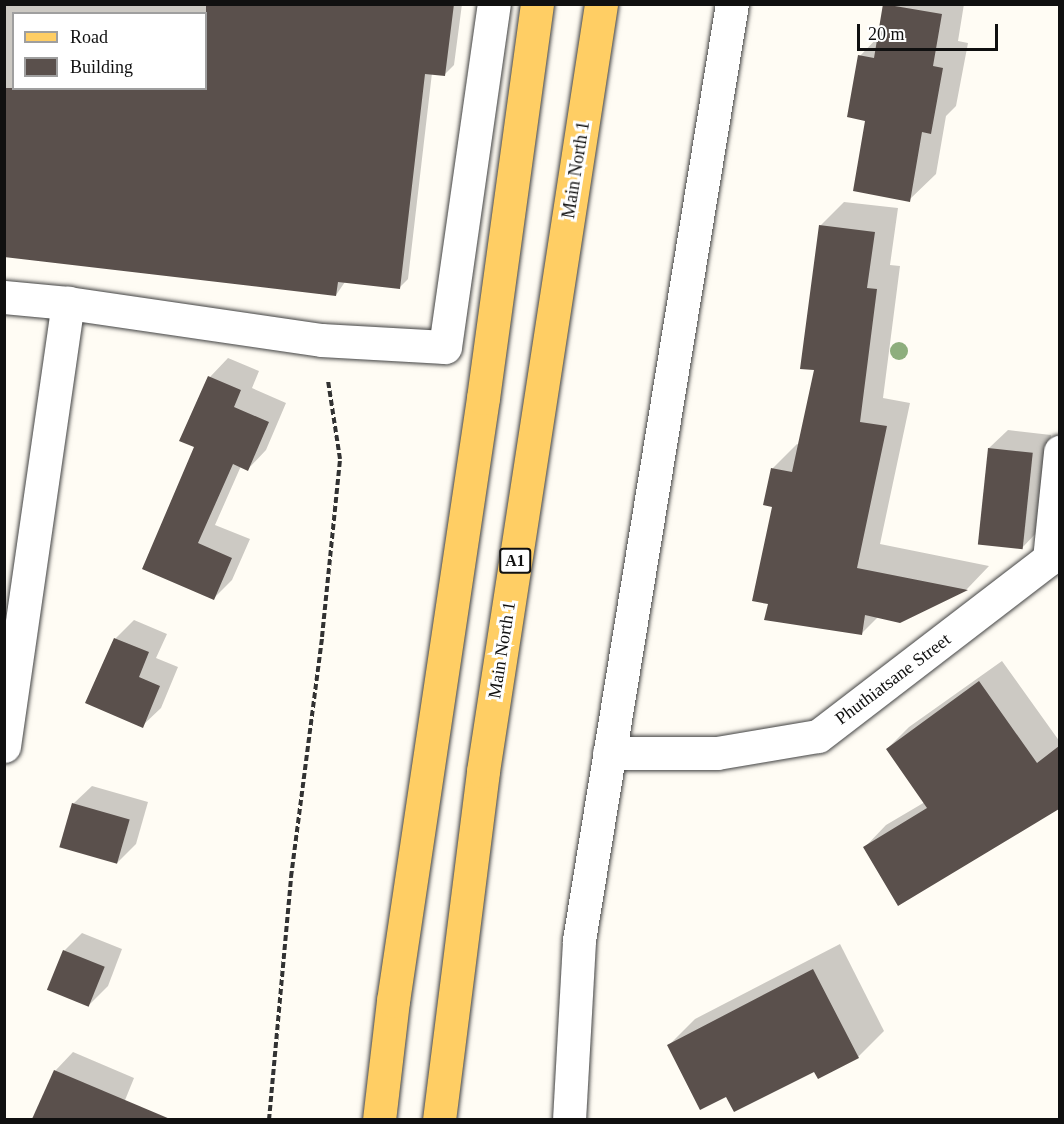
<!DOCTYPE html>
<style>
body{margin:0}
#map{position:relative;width:1064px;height:1124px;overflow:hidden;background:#fffcf4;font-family:"Times New Roman",serif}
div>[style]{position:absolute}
.shadow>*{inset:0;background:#0003}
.building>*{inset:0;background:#5a504c;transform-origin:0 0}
.path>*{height:4px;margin-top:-2px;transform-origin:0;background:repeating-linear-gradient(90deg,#323232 0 6px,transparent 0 9px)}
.roads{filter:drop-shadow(0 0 2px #434343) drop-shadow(0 0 2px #434343)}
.minor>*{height:33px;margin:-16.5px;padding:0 16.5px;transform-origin:16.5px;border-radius:16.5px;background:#fff}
.primary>*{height:33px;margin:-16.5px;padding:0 16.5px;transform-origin:16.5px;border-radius:16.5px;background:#ffce64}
.trees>*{width:18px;height:18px;margin:-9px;border-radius:50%;background:#8eae7d}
span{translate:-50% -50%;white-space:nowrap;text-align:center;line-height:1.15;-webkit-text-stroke:6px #fff;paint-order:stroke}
.shield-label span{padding:2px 4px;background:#fff;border:2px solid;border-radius:4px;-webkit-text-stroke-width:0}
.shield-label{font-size:16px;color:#101010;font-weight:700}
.street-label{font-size:18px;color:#101010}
.frame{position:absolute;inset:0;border:6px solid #101010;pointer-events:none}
.legend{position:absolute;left:12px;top:12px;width:195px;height:78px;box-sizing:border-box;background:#fff;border:2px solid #9f9f9f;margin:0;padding:8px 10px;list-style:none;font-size:18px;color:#101010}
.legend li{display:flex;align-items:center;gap:12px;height:30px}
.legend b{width:30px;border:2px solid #9f9f9f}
.scale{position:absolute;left:857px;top:24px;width:141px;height:27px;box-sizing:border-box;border:3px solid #101010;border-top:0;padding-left:8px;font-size:18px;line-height:21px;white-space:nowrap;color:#101010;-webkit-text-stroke:4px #fff;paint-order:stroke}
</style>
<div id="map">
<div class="shadow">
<div style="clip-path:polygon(evenodd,4px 4px,462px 4px,454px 65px,445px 74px,432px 73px,408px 279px,399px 288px,345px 282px,336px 295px,4px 256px,4px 4px,14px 14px,206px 14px,206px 88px,14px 88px,14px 14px)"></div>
<div style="clip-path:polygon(885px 4px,964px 4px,958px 41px,968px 43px,956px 106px,946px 116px,936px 174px,909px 200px,867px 120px,860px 56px,879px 36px)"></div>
<div style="clip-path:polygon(844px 202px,898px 208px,890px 265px,900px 266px,883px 398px,910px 403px,880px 544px,989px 566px,967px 589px,900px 622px,878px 617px,862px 633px,769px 603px,774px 506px,773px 468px,797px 444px,800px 445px,815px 369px,820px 226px)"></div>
<div style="clip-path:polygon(228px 358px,259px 371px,252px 388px,286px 403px,266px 450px,248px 469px,241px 466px,215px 525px,250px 539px,232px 580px,214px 598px,144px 568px,196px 447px,181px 441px,210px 377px)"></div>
<div style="clip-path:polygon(1008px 430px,1051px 435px,1039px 530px,1021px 549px,989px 448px)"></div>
<div style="clip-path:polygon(134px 620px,167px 634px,156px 658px,178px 667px,161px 708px,142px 726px,87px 702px,116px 638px)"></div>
<div style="clip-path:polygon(1002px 661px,1060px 742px,1060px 807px,899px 904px,865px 847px,886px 825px,925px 802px,887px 749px,909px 727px)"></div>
<div style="clip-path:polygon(92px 786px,148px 802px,136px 844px,117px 863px,73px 804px)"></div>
<div style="clip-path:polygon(82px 933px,122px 949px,108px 986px,90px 1004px,64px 951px)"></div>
<div style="clip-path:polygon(840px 944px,884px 1031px,858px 1057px,814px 1070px,669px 1045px,695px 1019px)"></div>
<div style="clip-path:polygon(73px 1052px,134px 1078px,117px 1120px,57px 1120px,37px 1111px,55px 1071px)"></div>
</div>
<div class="building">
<div style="clip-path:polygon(206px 4px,454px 4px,445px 76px,425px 74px,400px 289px,338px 282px,336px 296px,4px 257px,4px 88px,206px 88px)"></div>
<div style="clip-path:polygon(883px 4px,942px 14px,933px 66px,943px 68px,931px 134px,922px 132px,910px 202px,853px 191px,865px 121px,847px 117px,858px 55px,874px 58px)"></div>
<div style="clip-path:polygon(819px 225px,875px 232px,867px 288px,877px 289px,860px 422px,887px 426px,857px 568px,968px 590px,900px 623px,865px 615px,862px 635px,764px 620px,768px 604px,752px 601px,772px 507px,763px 505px,771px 468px,792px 472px,814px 370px,800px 369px)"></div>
<div style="clip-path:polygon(208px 376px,241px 390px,234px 407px,269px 422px,248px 471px,233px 464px,198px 543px,232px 558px,214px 600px,142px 569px,194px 447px,179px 441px)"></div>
<div style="left:988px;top:448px;width:45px;height:97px;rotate:6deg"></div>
<div style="clip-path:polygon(114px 638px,149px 652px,139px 677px,160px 686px,143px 728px,85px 703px)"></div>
<div style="clip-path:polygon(979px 681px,1037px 763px,1059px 746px,1059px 809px,898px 906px,863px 847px,927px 808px,886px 749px)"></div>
<div style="left:72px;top:803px;width:60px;height:46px;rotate:16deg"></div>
<div style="left:63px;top:950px;width:45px;height:43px;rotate:22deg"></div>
<div style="clip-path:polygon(813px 969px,859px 1058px,818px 1079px,814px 1072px,734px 1112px,726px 1097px,700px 1110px,667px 1045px)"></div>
<div style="clip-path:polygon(54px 1070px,170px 1119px,32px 1119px)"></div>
</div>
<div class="path">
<div style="left:269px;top:1120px;width:244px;rotate:-84.8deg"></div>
<div style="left:291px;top:877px;width:242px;rotate:-82.6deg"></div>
<div style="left:322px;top:637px;width:179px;rotate:-84.2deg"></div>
<div style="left:340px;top:459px;width:79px;rotate:-98.7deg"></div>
</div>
<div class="roads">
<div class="minor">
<div style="left:4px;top:297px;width:64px;rotate:5.4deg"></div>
<div style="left:68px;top:303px;width:256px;rotate:8.3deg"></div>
<div style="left:321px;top:340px;width:124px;rotate:3.2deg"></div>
<div style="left:445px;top:347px;width:346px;rotate:-81.9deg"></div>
<div style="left:4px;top:746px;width:448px;rotate:-81.8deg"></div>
<div style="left:609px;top:753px;width:108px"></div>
<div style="left:717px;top:753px;width:102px;rotate:-9.6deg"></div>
<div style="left:818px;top:736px;width:291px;rotate:-37.5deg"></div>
<div style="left:1049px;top:559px;width:108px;rotate:-84.1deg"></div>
<div style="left:569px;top:1120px;width:180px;rotate:-86.8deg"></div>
<div style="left:579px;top:940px;width:948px;rotate:-80.72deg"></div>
</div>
<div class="primary">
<div style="left:379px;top:1120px;width:120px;rotate:-83.3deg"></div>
<div style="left:393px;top:1001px;width:610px;rotate:-81.51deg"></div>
<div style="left:483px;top:398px;width:398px;rotate:-82.2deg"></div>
<div style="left:439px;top:1120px;width:352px;rotate:-82.8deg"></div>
<div style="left:483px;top:771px;width:776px;rotate:-81.25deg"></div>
</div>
</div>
<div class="trees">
<div style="left:899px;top:351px"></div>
</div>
<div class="shield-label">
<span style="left:515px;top:561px">A1</span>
</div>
<div class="street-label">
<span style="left:576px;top:170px;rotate:-81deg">Main North 1</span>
<span style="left:502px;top:650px;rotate:-81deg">Main North 1</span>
<span style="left:893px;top:679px;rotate:-37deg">Phuthiatsane Street</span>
</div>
<div class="frame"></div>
<ul class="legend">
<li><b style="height:8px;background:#ffce64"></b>Road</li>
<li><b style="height:16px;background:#5a504c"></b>Building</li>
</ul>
<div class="scale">20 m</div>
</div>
